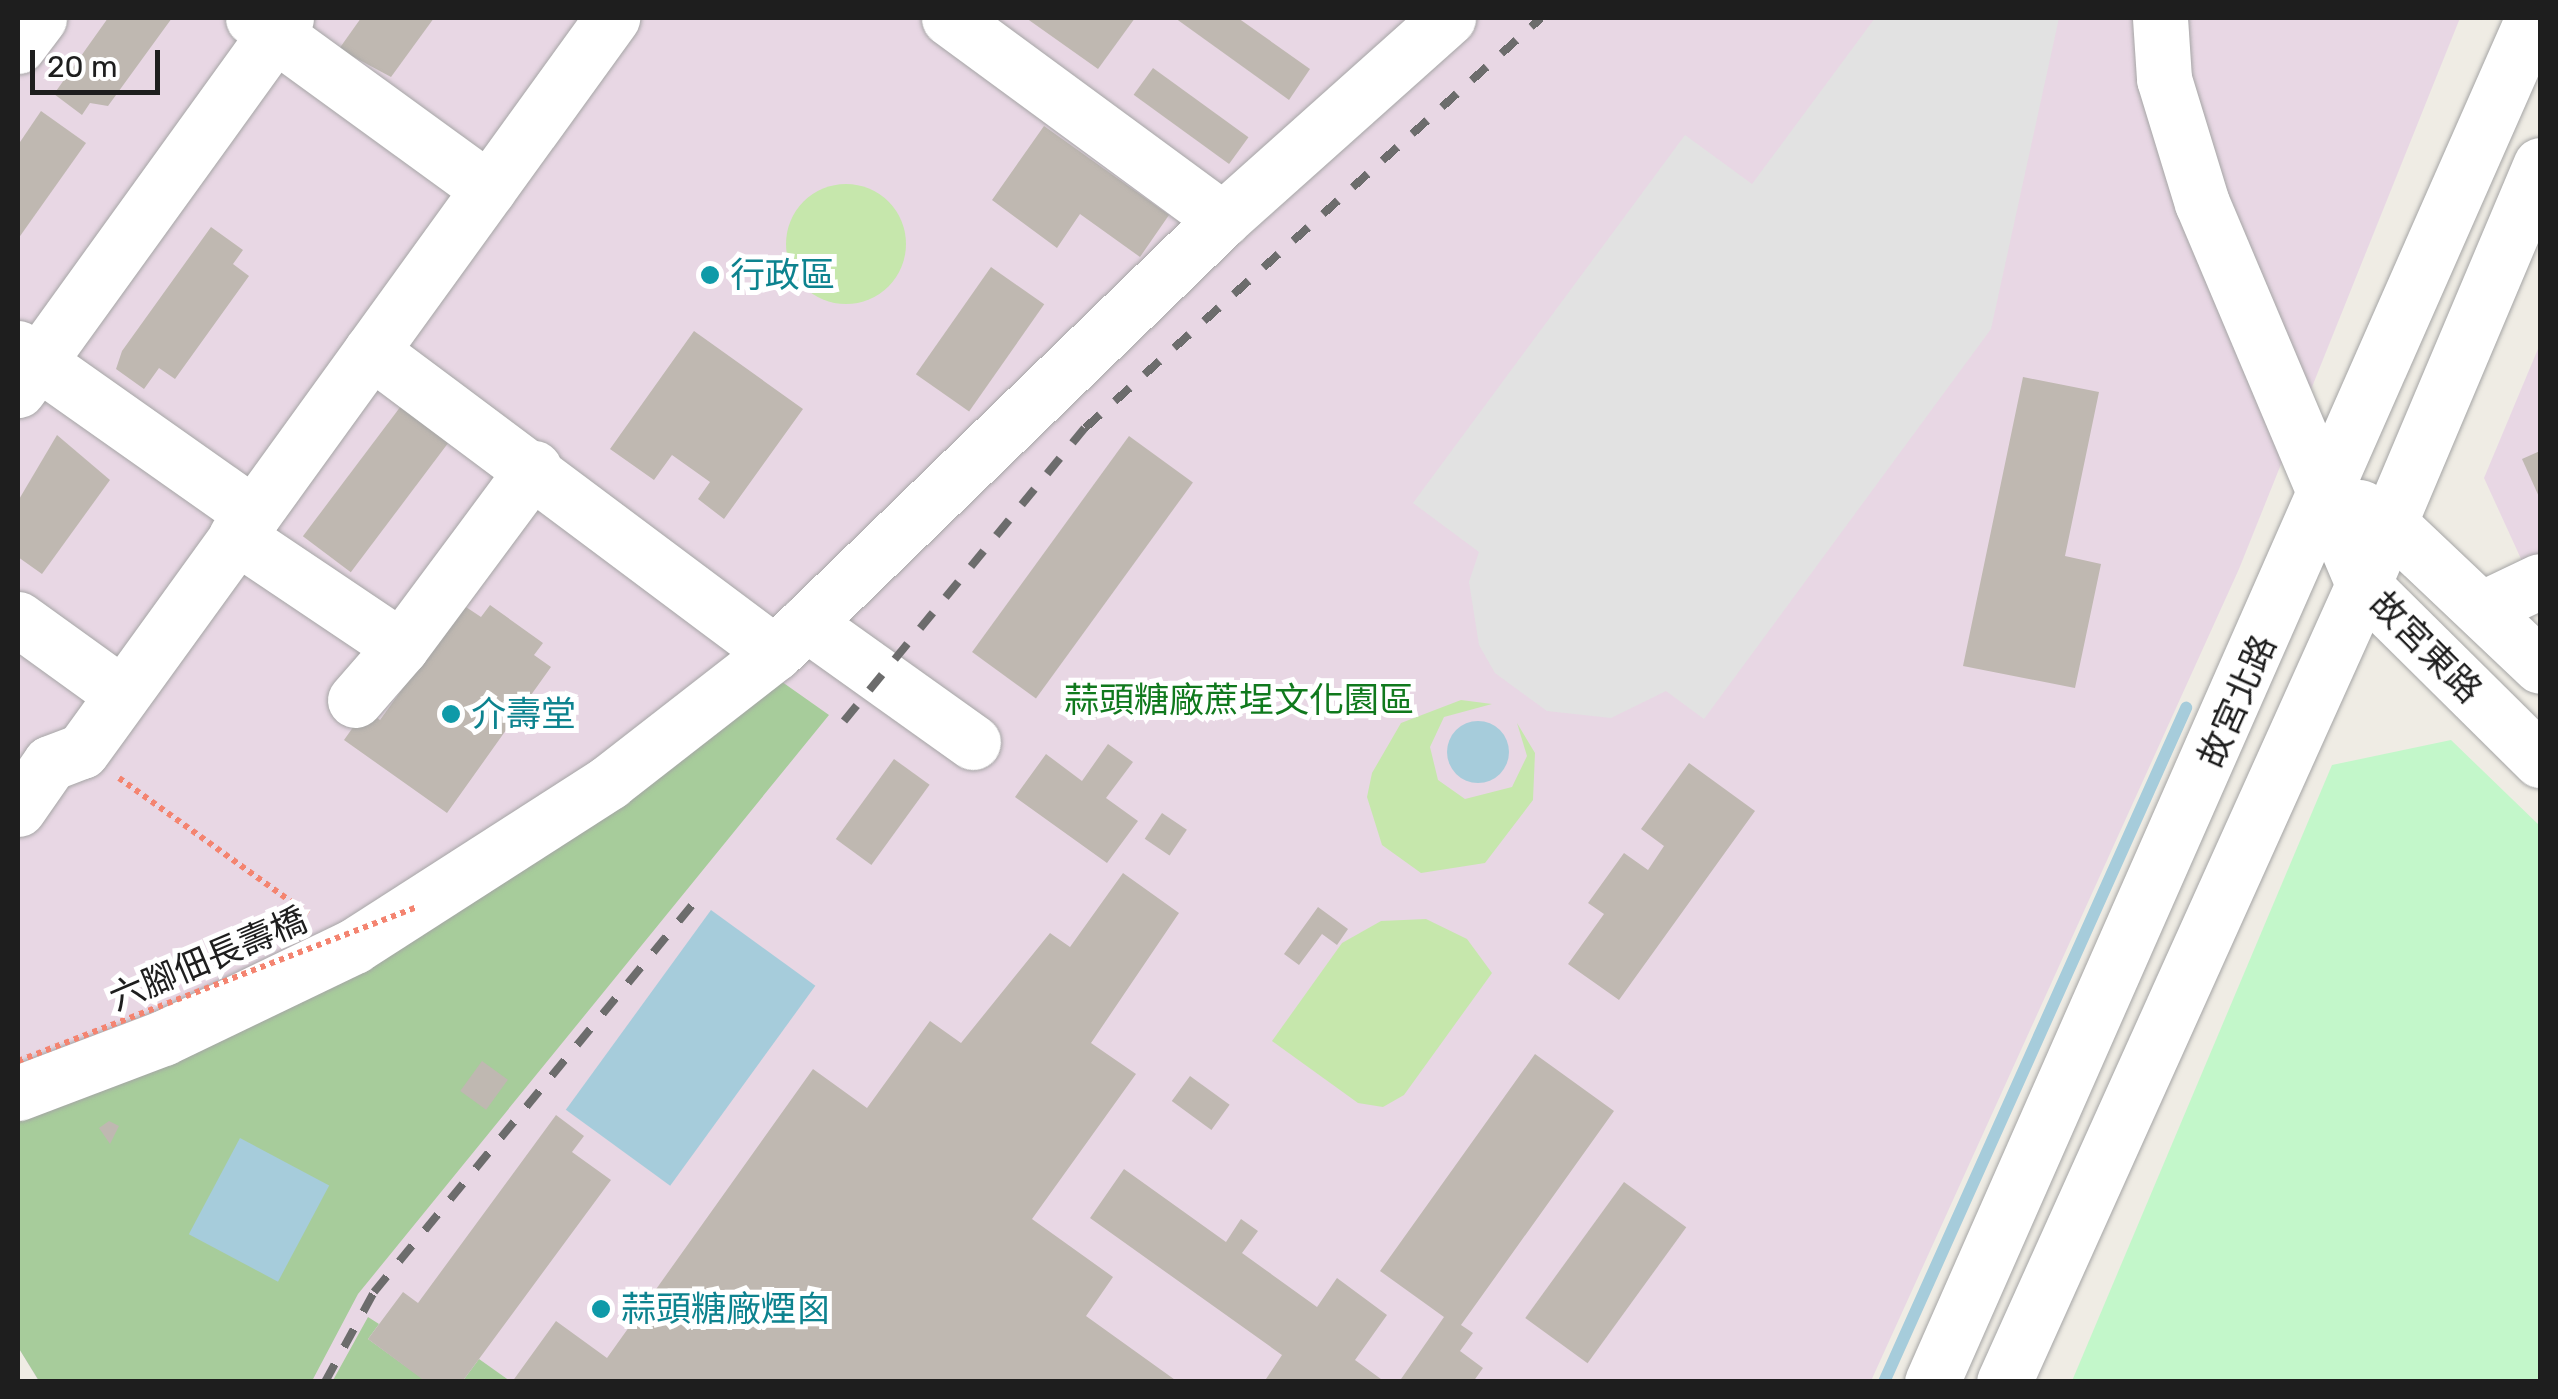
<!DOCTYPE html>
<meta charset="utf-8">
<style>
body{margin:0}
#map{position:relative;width:2558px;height:1399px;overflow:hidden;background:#efece4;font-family:Rubik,"Noto Sans TC",sans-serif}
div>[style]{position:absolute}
.industrial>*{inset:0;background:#e8d7e4}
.grass>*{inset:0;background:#c6e7ac}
.round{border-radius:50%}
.forest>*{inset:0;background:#a7cc9b}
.park>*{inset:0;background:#c3f7ca}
.parking>*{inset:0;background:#e2e2e2}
.water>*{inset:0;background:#a6ccdb;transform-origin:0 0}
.stream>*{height:12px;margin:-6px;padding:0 6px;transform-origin:6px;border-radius:6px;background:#a6ccdb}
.building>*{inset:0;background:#bfb8b1;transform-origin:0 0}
.path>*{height:6px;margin-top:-3px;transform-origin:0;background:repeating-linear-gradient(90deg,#f48470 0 5px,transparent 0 10px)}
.roads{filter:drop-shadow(0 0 2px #a5a5a5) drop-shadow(0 0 2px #a5a5a5)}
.minor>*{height:55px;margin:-27.5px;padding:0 27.5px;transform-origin:27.5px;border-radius:27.5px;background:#fff}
.rail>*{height:8px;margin-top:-4px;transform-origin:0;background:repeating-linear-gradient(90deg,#6c6c6c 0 20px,transparent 0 40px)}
.path-bridge>*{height:6px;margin-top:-3px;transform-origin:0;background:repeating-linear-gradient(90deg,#f48470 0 5px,transparent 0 10px)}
.dots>*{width:28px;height:28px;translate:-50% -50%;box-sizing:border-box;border:5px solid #fff;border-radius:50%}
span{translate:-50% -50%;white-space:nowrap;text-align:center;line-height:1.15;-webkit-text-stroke:10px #fff;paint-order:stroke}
.culture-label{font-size:35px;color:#0d838f}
.left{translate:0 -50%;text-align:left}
.street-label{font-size:35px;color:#1e1e1e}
.park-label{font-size:35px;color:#10791d}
.frame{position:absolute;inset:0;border:20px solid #1e1e1e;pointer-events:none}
.scale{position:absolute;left:30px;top:50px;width:130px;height:45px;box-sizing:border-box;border:5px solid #1e1e1e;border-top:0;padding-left:12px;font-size:30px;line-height:35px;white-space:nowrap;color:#1e1e1e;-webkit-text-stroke:8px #fff;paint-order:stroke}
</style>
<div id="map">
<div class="industrial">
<div style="clip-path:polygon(18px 18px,2460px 18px,2239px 569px,1871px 1381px,39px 1382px,18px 1347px)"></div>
<div style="clip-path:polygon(2540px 344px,2540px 553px,2522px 561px,2484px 478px)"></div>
</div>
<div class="grass">
<div class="round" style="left:786px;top:184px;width:120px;height:120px"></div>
<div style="clip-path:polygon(1461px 700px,1492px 704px,1444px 717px,1430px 747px,1438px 780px,1465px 799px,1512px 787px,1527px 756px,1517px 723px,1535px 753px,1533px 800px,1485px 863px,1421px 873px,1382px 845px,1367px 797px,1372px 773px,1401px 723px)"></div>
<div style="clip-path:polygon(1426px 919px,1467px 939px,1492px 973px,1404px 1095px,1383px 1107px,1358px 1103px,1272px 1041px,1342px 943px,1381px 921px)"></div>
</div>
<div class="forest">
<div style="clip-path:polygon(768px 672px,829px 715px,358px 1294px,312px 1381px,39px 1381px,18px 1347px,18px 1111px,156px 1068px)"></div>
<div style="clip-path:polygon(368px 1317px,379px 1324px,368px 1339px,426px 1381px,332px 1382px)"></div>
<div style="clip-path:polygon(479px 1359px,510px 1381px,462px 1382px)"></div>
</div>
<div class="park">
<div style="clip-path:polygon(2451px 740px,2540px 826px,2540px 1381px,2072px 1381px,2332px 765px)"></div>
</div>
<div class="parking">
<div style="clip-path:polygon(1875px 18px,2059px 18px,1991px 329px,1704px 719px,1666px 691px,1611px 718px,1547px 711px,1495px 673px,1479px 645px,1469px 582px,1479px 552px,1413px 503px,1685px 135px,1752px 184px)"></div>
</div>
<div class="water">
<div class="round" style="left:1447px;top:721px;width:62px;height:62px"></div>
<div style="left:711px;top:910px;width:129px;height:247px;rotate:36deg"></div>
<div style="left:240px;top:1138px;width:101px;height:109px;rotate:28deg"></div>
</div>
<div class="stream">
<div style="left:1884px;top:1382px;width:739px;rotate:-65.86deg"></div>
</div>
<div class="building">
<div style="clip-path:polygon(108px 18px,172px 18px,108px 106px,90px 103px,82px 115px,54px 94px)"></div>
<div style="clip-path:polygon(361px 18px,434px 18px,391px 77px,339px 49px)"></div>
<div style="clip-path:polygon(1026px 18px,1135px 18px,1098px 69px)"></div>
<div style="clip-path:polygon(1175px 18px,1238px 18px,1310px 69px,1289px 100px)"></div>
<div style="left:1153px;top:68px;width:118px;height:33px;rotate:36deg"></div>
<div style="clip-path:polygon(41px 111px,86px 143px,18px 239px,18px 145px)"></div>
<div style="clip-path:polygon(1044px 126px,1169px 215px,1140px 257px,1080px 214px,1057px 248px,992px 200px)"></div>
<div style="clip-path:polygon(211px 227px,243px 250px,233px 264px,249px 276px,175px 379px,159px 368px,144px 389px,116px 369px,122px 351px)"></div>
<div style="left:991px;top:267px;width:65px;height:131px;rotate:35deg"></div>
<div style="clip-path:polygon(694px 331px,803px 409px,724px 519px,698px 499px,710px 482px,672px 455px,654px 480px,610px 449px)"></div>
<div style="clip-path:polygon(2023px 377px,2099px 392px,2065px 556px,2101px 564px,2075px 688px,1963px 666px)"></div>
<div style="left:407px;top:398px;width:60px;height:173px;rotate:37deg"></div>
<div style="clip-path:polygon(57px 435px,110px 480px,42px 574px,18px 557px,18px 501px)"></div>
<div style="left:1129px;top:436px;width:79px;height:267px;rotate:36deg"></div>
<div style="clip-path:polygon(2540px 451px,2540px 499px,2522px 459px)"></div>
<div style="clip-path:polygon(463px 605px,481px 617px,490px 605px,543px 643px,534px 655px,551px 667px,447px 813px,344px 740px,366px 709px,380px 720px)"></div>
<div style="clip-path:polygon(1108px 744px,1133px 762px,1106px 798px,1138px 821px,1107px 863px,1015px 797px,1046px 754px,1082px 781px)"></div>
<div style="left:894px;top:759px;width:44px;height:99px;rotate:36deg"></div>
<div style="clip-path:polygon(1689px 763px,1755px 811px,1619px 1000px,1568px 964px,1604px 914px,1588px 903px,1624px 853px,1648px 870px,1664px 846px,1641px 829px)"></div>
<div style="left:1162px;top:813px;width:30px;height:31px;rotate:34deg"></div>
<div style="clip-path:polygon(1123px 873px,1179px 913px,1091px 1043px,1136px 1074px,1032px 1219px,1113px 1277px,1086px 1316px,1178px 1382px,512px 1382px,556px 1321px,607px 1358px,813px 1069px,867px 1108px,930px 1021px,961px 1043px,1050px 933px,1070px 947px)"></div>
<div style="clip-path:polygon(1318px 907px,1348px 929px,1337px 945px,1322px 934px,1299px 965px,1284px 954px)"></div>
<div style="clip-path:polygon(1535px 1054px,1614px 1111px,1461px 1325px,1473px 1333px,1460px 1351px,1483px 1368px,1473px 1382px,1399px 1382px,1444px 1317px,1380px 1271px)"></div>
<div style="left:482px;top:1061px;width:32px;height:37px;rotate:36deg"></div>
<div style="left:1190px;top:1076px;width:49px;height:31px;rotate:36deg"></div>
<div style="clip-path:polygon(556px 1115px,584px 1136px,572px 1152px,611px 1180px,462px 1382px,426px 1382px,368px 1339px,403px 1292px,418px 1303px)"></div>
<div style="clip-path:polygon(109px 1121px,119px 1126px,110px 1144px,99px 1128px)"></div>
<div style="clip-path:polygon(1124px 1169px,1226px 1242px,1241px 1219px,1258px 1231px,1242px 1253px,1317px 1307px,1337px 1278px,1387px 1315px,1355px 1360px,1385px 1382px,1264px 1382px,1282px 1355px,1090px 1218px)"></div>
<div style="left:1624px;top:1182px;width:77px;height:168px;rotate:36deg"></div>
<div class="round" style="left:588px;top:1296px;width:26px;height:26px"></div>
</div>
<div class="path">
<div style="left:119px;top:778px;width:233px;rotate:35.7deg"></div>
</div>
<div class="roads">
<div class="minor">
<div style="left:253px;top:18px;width:291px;rotate:36deg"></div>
<div style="left:949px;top:18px;width:340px;rotate:36.3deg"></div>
<div style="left:2160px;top:18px;width:61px;rotate:86.2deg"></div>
<div style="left:2164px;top:79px;width:130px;rotate:73deg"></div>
<div style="left:2202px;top:203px;width:415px;rotate:67.1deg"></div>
<div style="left:2363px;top:585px;width:249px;rotate:44.7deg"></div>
<div style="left:18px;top:46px;width:35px;rotate:-53deg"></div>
<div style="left:18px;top:348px;width:288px;rotate:35.2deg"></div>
<div style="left:371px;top:351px;width:504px;rotate:36.78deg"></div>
<div style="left:18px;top:390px;width:458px;rotate:-54.2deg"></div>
<div style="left:2360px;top:507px;width:33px;rotate:29deg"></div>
<div style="left:2389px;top:523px;width:208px;rotate:43.4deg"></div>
<div style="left:236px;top:536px;width:199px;rotate:33.9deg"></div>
<div style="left:401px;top:647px;width:223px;rotate:-53.4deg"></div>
<div style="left:2481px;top:609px;width:65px;rotate:-25.4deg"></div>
<div style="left:18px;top:619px;width:128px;rotate:35.8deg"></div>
<div style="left:806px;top:623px;width:205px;rotate:35.5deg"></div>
<div style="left:355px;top:700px;width:70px;rotate:-49deg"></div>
<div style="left:18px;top:809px;width:56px;rotate:-55.2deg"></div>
<div style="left:50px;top:763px;width:34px;rotate:-21deg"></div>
<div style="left:82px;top:751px;width:905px;rotate:-54.13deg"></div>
<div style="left:18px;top:1093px;width:155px;rotate:-20.8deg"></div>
<div style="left:163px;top:1038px;width:212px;rotate:-25.7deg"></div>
<div style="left:354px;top:946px;width:303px;rotate:-32.7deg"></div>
<div style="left:609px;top:782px;width:210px;rotate:-37.9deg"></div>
<div style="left:775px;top:653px;width:624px;rotate:-44.09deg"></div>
<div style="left:1223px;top:219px;width:302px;rotate:-41.8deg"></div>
<div style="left:1932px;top:1382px;width:1491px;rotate:-66.22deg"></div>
<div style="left:2004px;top:1382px;width:874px;rotate:-65.75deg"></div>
<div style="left:2363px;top:585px;width:456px;rotate:-67.1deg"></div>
</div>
</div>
<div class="rail">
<div style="left:844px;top:721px;width:379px;rotate:-50.6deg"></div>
<div style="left:1085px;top:428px;width:613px;rotate:-41.96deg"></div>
<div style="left:325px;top:1382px;width:102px;rotate:-61.4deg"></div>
<div style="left:374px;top:1292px;width:510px;rotate:-50.57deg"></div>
</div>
<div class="path-bridge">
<div style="left:18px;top:1061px;width:429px;rotate:-21.1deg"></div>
</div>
<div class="dots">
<div style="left:710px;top:275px;background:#0f9aa8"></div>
<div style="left:451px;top:714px;background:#0f9aa8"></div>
<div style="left:601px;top:1309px;background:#0f9aa8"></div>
</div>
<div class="culture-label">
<span class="left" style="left:730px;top:275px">行政區</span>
<span class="left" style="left:471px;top:714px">介壽堂</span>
<span class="left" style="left:621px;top:1309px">蒜頭糖廠煙囪</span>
</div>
<div class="street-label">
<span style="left:2426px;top:647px;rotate:45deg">故宮東路</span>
<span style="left:2237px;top:701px;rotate:-66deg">故宮北路</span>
<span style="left:208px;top:959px;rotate:-23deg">六腳佃長壽橋</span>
</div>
<div class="park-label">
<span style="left:1239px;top:700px">蒜頭糖廠蔗埕文化園區</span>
</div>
<div class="frame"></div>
<div class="scale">20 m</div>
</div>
